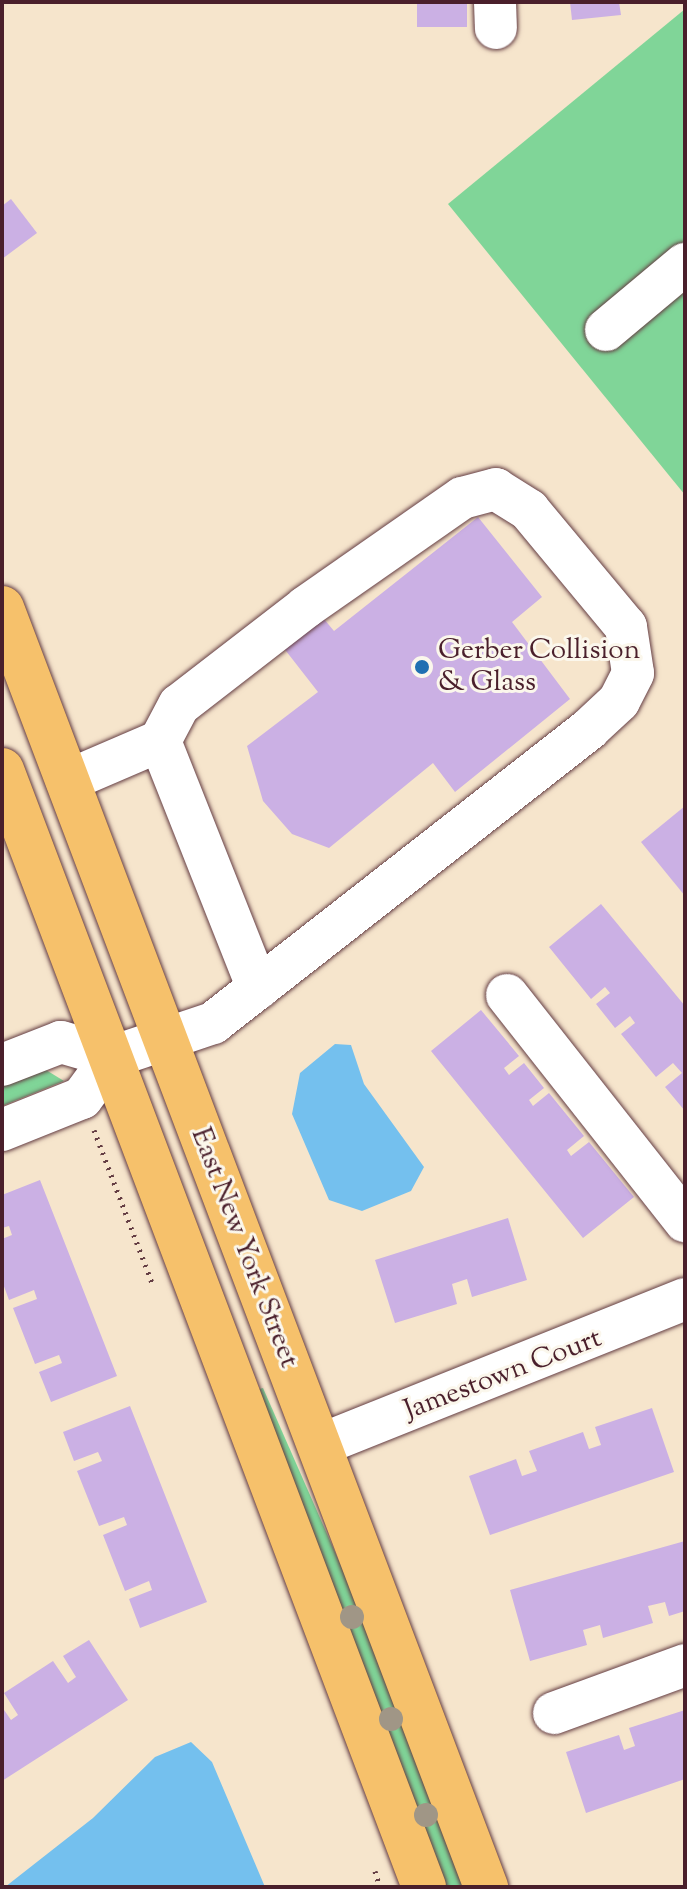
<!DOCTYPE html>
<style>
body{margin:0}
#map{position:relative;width:687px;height:1889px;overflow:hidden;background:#f6e5cc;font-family:"Sorts Mill Goudy",serif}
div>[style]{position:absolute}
.green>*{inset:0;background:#80d598}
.water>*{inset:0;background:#74c0ee}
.building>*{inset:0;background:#cbb0e4;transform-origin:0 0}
.path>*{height:5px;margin-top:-2.5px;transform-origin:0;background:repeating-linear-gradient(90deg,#643d43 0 2px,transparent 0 8px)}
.roads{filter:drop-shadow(0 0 2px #643d43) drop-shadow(0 0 2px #643d43)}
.minor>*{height:42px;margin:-21px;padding:0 21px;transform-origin:21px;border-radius:21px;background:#fff}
.major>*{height:44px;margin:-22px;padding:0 22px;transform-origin:22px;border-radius:22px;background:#f6c16b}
.trees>*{width:24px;height:24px;margin:-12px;border-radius:50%;background:#a09686}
.dots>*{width:22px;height:22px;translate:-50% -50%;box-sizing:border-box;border:4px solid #fbf7ec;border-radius:50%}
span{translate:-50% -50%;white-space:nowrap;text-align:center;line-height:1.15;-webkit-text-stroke:6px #fbf7ec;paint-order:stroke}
.poi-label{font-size:28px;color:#4a1f2b}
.left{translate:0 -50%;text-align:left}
.street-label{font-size:28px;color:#4a1f2b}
.frame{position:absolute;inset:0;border:4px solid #4a1f2b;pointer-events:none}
</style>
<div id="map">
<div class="green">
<div style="clip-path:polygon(685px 9px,685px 495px,448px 204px)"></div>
<div style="clip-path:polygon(46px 1070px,64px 1081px,2px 1106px,2px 1085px)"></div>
<div style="clip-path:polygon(263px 1388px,364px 1618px,467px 1887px,443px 1887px,255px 1390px)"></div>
</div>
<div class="water">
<div style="clip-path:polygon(335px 1044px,351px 1045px,364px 1084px,424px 1167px,411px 1191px,362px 1211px,329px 1200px,292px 1114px,300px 1073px)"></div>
<div style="clip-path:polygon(191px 1742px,212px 1762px,265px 1887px,5px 1887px,93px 1818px,155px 1757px)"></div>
</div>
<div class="building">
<div style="left:417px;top:2px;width:50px;height:25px"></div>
<div style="clip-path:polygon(570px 2px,619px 2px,621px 15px,572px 20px)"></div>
<div style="clip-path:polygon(11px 199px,37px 233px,2px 259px,2px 206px)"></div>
<div style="clip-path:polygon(478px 517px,542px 597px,512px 622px,570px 699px,455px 792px,433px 763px,329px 848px,292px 834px,263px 801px,247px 746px,318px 692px,279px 642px,319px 613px,334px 631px)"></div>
<div style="clip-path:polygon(685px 806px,685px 896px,641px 842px)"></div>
<div style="clip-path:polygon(601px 904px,685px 1006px,685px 1111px,665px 1087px,682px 1073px,673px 1063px,656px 1077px,621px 1034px,635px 1023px,630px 1016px,615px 1028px,596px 1004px,610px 993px,605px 987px,591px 999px,549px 947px)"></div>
<div style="clip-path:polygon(481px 1010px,519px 1056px,504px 1068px,509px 1075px,524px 1063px,544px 1088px,529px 1100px,533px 1106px,549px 1093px,584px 1136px,567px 1150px,571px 1156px,589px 1142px,634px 1197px,583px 1238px,431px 1051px)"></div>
<div style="clip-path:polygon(40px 1180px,117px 1376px,51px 1402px,39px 1372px,62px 1363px,59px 1355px,35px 1364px,13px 1308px,37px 1299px,34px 1290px,9px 1300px,2px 1281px,2px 1239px,12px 1235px,9px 1226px,2px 1228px,2px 1195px)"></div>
<div style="clip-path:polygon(508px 1218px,527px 1280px,472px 1297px,467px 1279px,452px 1284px,457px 1304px,395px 1323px,375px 1260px)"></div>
<div style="clip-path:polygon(130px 1406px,207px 1602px,140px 1628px,129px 1599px,152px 1590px,149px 1581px,125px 1591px,103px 1535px,127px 1525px,124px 1517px,99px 1526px,77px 1471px,102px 1461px,98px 1452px,74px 1461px,63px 1432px)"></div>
<div style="clip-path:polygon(652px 1408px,674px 1472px,490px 1535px,469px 1476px,516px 1459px,522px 1476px,537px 1471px,529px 1451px,583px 1432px,589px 1449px,601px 1445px,595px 1427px)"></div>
<div style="clip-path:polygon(685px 1541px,685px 1611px,669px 1616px,665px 1602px,648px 1606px,653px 1623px,603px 1638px,600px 1625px,583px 1630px,587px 1645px,530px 1661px,510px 1590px)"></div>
<div style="clip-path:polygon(89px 1640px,128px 1700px,2px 1781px,2px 1707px,11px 1720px,18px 1715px,4px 1693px,53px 1661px,68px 1683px,76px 1677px,63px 1656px)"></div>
<div style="clip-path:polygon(685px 1710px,685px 1779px,586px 1813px,566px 1752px,619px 1735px,624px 1750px,635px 1746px,629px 1728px)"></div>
</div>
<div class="path">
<div style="left:94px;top:1130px;width:166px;rotate:69.2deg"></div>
<div style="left:375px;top:1871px;width:17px;rotate:73deg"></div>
</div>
<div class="roads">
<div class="minor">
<div style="left:495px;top:2px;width:26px;rotate:88deg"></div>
<div style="left:606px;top:330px;width:103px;rotate:-39.9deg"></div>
<div style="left:67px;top:781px;width:101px;rotate:-23.3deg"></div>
<div style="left:160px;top:741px;width:266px;rotate:68.4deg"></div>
<div style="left:507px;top:995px;width:288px;rotate:51.8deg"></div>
<div style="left:2px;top:1065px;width:63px;rotate:-21.3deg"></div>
<div style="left:61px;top:1042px;width:53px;rotate:16.4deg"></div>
<div style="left:2px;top:1130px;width:86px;rotate:-21.8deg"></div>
<div style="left:82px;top:1098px;width:51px;rotate:-53.8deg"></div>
<div style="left:112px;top:1057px;width:107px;rotate:-18.6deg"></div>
<div style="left:213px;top:1023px;width:477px;rotate:-38deg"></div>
<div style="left:589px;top:729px;width:41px;rotate:-43deg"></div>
<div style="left:619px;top:701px;width:31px;rotate:-63deg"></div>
<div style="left:633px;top:673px;width:47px;rotate:-98.7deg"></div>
<div style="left:626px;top:627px;width:152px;rotate:-129.7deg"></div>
<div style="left:529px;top:510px;width:39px;rotate:-148deg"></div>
<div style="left:496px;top:489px;width:35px;rotate:165deg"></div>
<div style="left:462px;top:498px;width:190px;rotate:145.1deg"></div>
<div style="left:306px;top:607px;width:160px;rotate:142.3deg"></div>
<div style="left:179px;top:705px;width:41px;rotate:117.8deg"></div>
<div style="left:320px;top:1445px;width:393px;rotate:-21.8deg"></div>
<div style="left:554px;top:1713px;width:140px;rotate:-20.1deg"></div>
</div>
<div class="major">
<div style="left:2px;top:608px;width:1368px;rotate:69.27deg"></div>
<div style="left:2px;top:770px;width:1194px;rotate:69.3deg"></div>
</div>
</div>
<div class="trees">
<div style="left:352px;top:1617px"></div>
<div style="left:391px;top:1719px"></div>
<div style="left:426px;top:1815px"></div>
</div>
<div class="dots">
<div style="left:422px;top:667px;background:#1f6fb2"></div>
</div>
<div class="poi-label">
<span class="left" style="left:438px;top:667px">Gerber Collision<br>&amp; Glass</span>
</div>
<div class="street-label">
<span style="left:244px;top:1248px;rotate:69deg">East New York Street</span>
<span style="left:503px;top:1375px;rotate:-21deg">Jamestown Court</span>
</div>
<div class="frame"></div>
</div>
